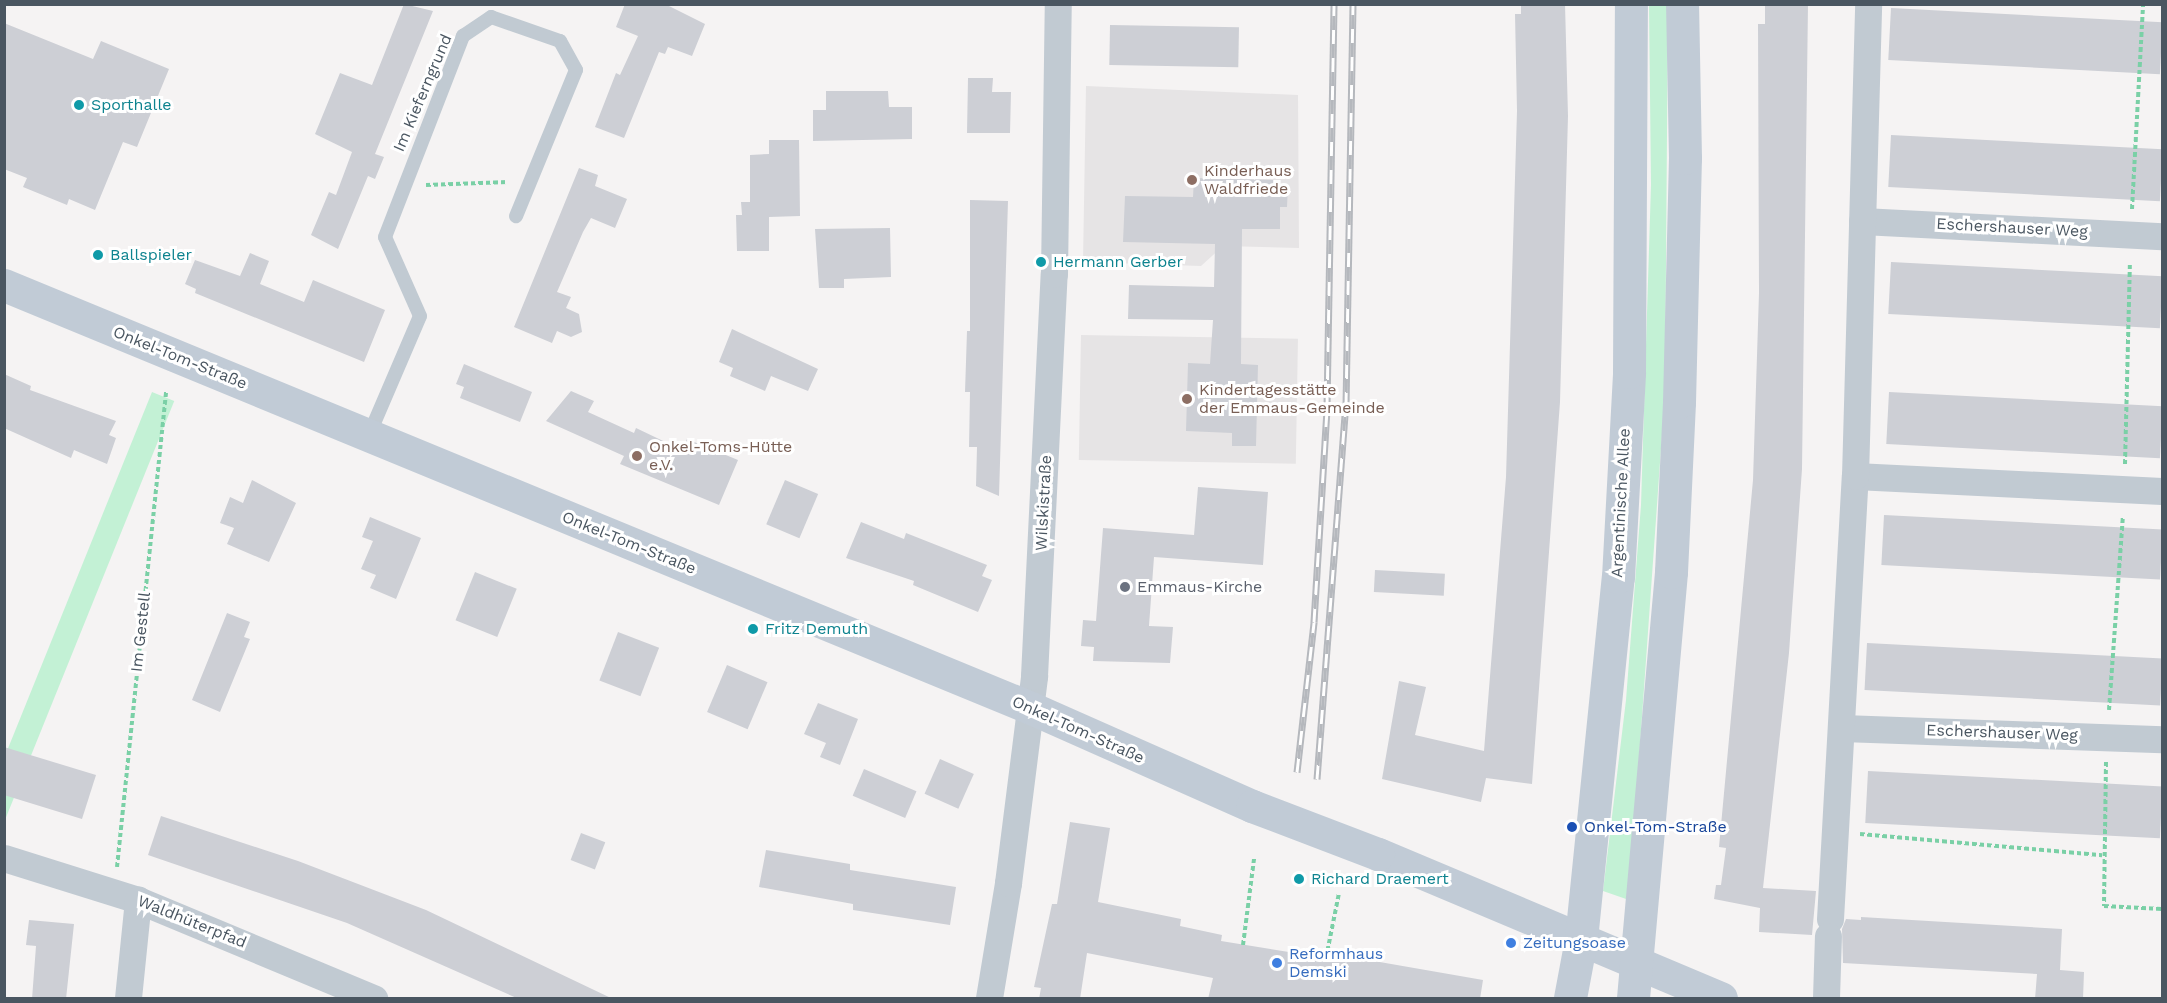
<!DOCTYPE html>
<meta charset="utf-8">
<style>
body{margin:0}
#map{position:relative;width:2167px;height:1003px;overflow:hidden;background:#f5f3f3;font-family:"Work Sans",sans-serif}
div>[style]{position:absolute}
.education>*{inset:0;background:#e6e4e5;transform-origin:0 0}
.green>*{inset:0;background:#c3f1d5;transform-origin:0 0}
.building>*{inset:0;background:#cdcfd5;transform-origin:0 0}
.path>*{height:4px;margin-top:-2px;transform-origin:0;background:repeating-linear-gradient(90deg,#7ad0a6 0 4.5px,transparent 0 7.5px)}
.service>*{height:14px;margin:-7px;padding:0 7px;transform-origin:7px;border-radius:7px;background:#c1cad2}
.minor>*{height:27px;margin:-13.5px;padding:0 13.5px;transform-origin:13.5px;border-radius:13.5px;background:#c1cad2}
.secondary>*{height:33px;margin:-16.5px;padding:0 16.5px;transform-origin:16.5px;border-radius:16.5px;background:#c1cbd6}
.rail>*{height:7px;margin-top:-3.5px;transform-origin:0;background:repeating-linear-gradient(90deg,#fff 0 14px,#b5b8bd 0 28px);box-sizing:border-box;border-block:2px solid #b5b8bd}
.secondary-bridge>*{height:33px;margin:-16.5px;padding:0 16.5px;transform-origin:16.5px;border-radius:16.5px;background:#c1cbd6}
.dots>*{width:16px;height:16px;translate:-50% -50%;box-sizing:border-box;border:3px solid #fff;border-radius:50%}
span{translate:-50% -50%;white-space:nowrap;text-align:center;line-height:1.15;-webkit-text-stroke:6px #fff;paint-order:stroke}
.street-label{font-size:16px;color:#4a5661}
.culture-label{font-size:16px;color:#0d838f}
.left{translate:0 -50%;text-align:left}
.education-label{font-size:16px;color:#785e54}
.worship-label{font-size:16px;color:#5b616d}
.transit-label{font-size:16px;color:#164399}
.shop-label{font-size:16px;color:#366cbe}
.frame{position:absolute;inset:0;border:6px solid #4a5661;pointer-events:none}
</style>
<div id="map">
<div class="education">
<div style="clip-path:polygon(1086px 86px,1298px 95px,1299px 248px,1223px 246px,1201px 266px,1083px 262px)"></div>
<div style="left:1081px;top:335px;width:217px;height:125px;rotate:1deg"></div>
</div>
<div class="green">
<div style="clip-path:polygon(1649px 5px,1668px 5px,1665px 392px,1629px 900px,1603px 891px,1626px 700px,1641px 505px,1651px 185px)"></div>
<div style="left:152px;top:392px;width:24px;height:474px;rotate:22deg"></div>
</div>
<div class="building">
<div style="clip-path:polygon(404px 4px,433px 11px,375px 154px,384px 157px,375px 179px,368px 176px,338px 249px,311px 235px,329px 192px,336px 195px,352px 152px,315px 134px,340px 73px,372px 85px)"></div>
<div style="clip-path:polygon(625px 4px,665px 4px,705px 24px,692px 56px,668px 47px,665px 54px,659px 52px,624px 138px,595px 127px,616px 73px,620px 75px,638px 36px,616px 27px)"></div>
<div style="clip-path:polygon(1521px 4px,1565px 4px,1568px 116px,1560px 402px,1532px 784px,1486px 778px,1481px 802px,1382px 779px,1399px 681px,1426px 687px,1415px 735px,1484px 751px,1506px 477px,1517px 111px,1515px 14px,1521px 14px)"></div>
<div style="clip-path:polygon(1765px 4px,1808px 4px,1802px 469px,1789px 653px,1763px 888px,1816px 891px,1812px 935px,1759px 932px,1760px 908px,1714px 899px,1716px 885px,1721px 885px,1726px 848px,1719px 847px,1753px 480px,1759px 293px,1758px 24px,1765px 24px)"></div>
<div style="left:1891px;top:8px;width:272px;height:52px;rotate:3deg"></div>
<div style="clip-path:polygon(4px 23px,93px 59px,101px 41px,169px 69px,137px 147px,123px 142px,95px 210px,69px 199px,67px 205px,23px 187px,27px 178px,4px 169px)"></div>
<div style="left:1110px;top:25px;width:129px;height:40px;rotate:1deg"></div>
<div style="clip-path:polygon(968px 78px,993px 78px,992px 92px,1011px 92px,1010px 133px,967px 133px)"></div>
<div style="clip-path:polygon(826px 91px,888px 91px,889px 107px,912px 107px,912px 139px,813px 141px,813px 110px,826px 110px)"></div>
<div style="left:1891px;top:135px;width:272px;height:52px;rotate:3deg"></div>
<div style="clip-path:polygon(769px 140px,799px 140px,800px 216px,769px 217px,769px 251px,737px 251px,736px 215px,742px 215px,741px 202px,750px 202px,750px 155px,769px 154px)"></div>
<div style="clip-path:polygon(579px 168px,598px 175px,595px 186px,627px 199px,615px 228px,591px 218px,583px 232px,557px 292px,571px 297px,566px 308px,579px 314px,582px 332px,571px 337px,557px 331px,552px 343px,514px 327px)"></div>
<div style="clip-path:polygon(1194px 178px,1274px 180px,1274px 185px,1288px 185px,1287px 207px,1280px 207px,1280px 229px,1242px 229px,1241px 364px,1258px 365px,1256px 446px,1232px 446px,1232px 433px,1186px 431px,1188px 363px,1210px 364px,1213px 320px,1128px 319px,1129px 285px,1214px 287px,1215px 244px,1123px 242px,1125px 196px,1193px 197px)"></div>
<div style="clip-path:polygon(970px 200px,1008px 201px,999px 496px,976px 486px,977px 447px,969px 447px,970px 392px,965px 392px,967px 331px,970px 331px)"></div>
<div style="clip-path:polygon(890px 228px,891px 277px,844px 279px,844px 288px,819px 288px,815px 229px)"></div>
<div style="clip-path:polygon(250px 253px,269px 261px,260px 284px,304px 302px,313px 280px,385px 310px,364px 362px,195px 293px,196px 289px,185px 284px,195px 260px,240px 276px)"></div>
<div style="left:1891px;top:262px;width:272px;height:52px;rotate:3deg"></div>
<div style="clip-path:polygon(732px 329px,818px 369px,808px 391px,771px 376px,765px 391px,730px 376px,733px 368px,719px 362px)"></div>
<div style="clip-path:polygon(464px 364px,532px 392px,520px 422px,460px 398px,464px 387px,456px 384px)"></div>
<div style="clip-path:polygon(4px 374px,31px 386px,30px 390px,116px 421px,109px 435px,116px 438px,107px 464px,74px 450px,71px 458px,4px 428px)"></div>
<div style="clip-path:polygon(571px 391px,594px 401px,588px 412px,634px 433px,636px 428px,682px 450px,687px 439px,738px 460px,719px 505px,620px 464px,624px 456px,546px 421px)"></div>
<div style="left:1889px;top:392px;width:274px;height:52px;rotate:3deg"></div>
<div style="clip-path:polygon(252px 480px,296px 503px,269px 562px,227px 544px,234px 528px,220px 523px,230px 497px,243px 503px)"></div>
<div style="left:785px;top:480px;width:36px;height:48px;rotate:23deg"></div>
<div style="clip-path:polygon(1198px 487px,1268px 492px,1263px 565px,1154px 557px,1149px 626px,1173px 627px,1170px 663px,1093px 661px,1094px 647px,1081px 646px,1083px 620px,1096px 621px,1103px 528px,1194px 535px)"></div>
<div style="left:1884px;top:515px;width:279px;height:50px;rotate:3deg"></div>
<div style="clip-path:polygon(370px 517px,421px 538px,396px 599px,370px 588px,376px 575px,361px 569px,373px 541px,362px 537px)"></div>
<div style="clip-path:polygon(861px 522px,904px 539px,906px 533px,987px 565px,982px 576px,992px 580px,978px 612px,913px 585px,914px 581px,846px 558px)"></div>
<div style="left:1375px;top:570px;width:70px;height:22px;rotate:3deg"></div>
<div style="left:475px;top:572px;width:45px;height:52px;rotate:22deg"></div>
<div style="clip-path:polygon(227px 613px,250px 622px,244px 637px,250px 639px,220px 712px,192px 700px)"></div>
<div style="left:618px;top:632px;width:44px;height:52px;rotate:21deg"></div>
<div style="left:1867px;top:643px;width:296px;height:47px;rotate:3deg"></div>
<div style="left:727px;top:665px;width:44px;height:51px;rotate:23deg"></div>
<div style="clip-path:polygon(818px 703px,858px 719px,840px 765px,820px 757px,826px 743px,804px 734px)"></div>
<div style="clip-path:polygon(4px 747px,96px 775px,82px 819px,4px 795px)"></div>
<div style="left:940px;top:759px;width:37px;height:38px;rotate:24deg"></div>
<div style="left:864px;top:769px;width:57px;height:29px;rotate:23deg"></div>
<div style="left:1868px;top:771px;width:295px;height:52px;rotate:3deg"></div>
<div style="clip-path:polygon(161px 816px,298px 861px,426px 910px,613px 999px,519px 999px,347px 923px,148px 855px)"></div>
<div style="clip-path:polygon(1070px 822px,1110px 828px,1098px 902px,1181px 919px,1180px 926px,1222px 935px,1221px 941px,1351px 962px,1351px 957px,1483px 980px,1480px 999px,1208px 999px,1213px 978px,1087px 953px,1080px 999px,1039px 999px,1041px 988px,1034px 987px,1052px 904px,1057px 904px)"></div>
<div style="left:581px;top:833px;width:26px;height:29px;rotate:21deg"></div>
<div style="clip-path:polygon(766px 850px,850px 864px,850px 870px,956px 887px,950px 925px,853px 910px,853px 904px,759px 887px)"></div>
<div style="clip-path:polygon(1861px 917px,2062px 929px,2060px 970px,2084px 972px,2083px 999px,2035px 999px,2037px 974px,1843px 963px,1842px 929px,1846px 919px,1861px 920px)"></div>
<div style="clip-path:polygon(29px 920px,74px 924px,66px 999px,32px 999px,36px 946px,26px 945px)"></div>
</div>
<div class="path">
<div style="left:426px;top:185px;width:82px;rotate:-2.1deg"></div>
<div style="left:2132px;top:209px;width:205px;rotate:-86.9deg"></div>
<div style="left:2125px;top:464px;width:202px;rotate:-88.6deg"></div>
<div style="left:2109px;top:710px;width:194px;rotate:-85.9deg"></div>
<div style="left:2106px;top:762px;width:144px;rotate:90.8deg"></div>
<div style="left:2104px;top:906px;width:58px;rotate:3deg"></div>
<div style="left:1860px;top:834px;width:243px;rotate:5deg"></div>
<div style="left:117px;top:867px;width:479px;rotate:-84.1deg"></div>
<div style="left:1243px;top:945px;width:87px;rotate:-82.7deg"></div>
<div style="left:1326px;top:958px;width:66px;rotate:-78.7deg"></div>
</div>
<div class="service">
<div style="left:369px;top:435px;width:129px;rotate:-66.8deg"></div>
<div style="left:420px;top:316px;width:86px;rotate:-113.9deg"></div>
<div style="left:385px;top:237px;width:216px;rotate:-68.8deg"></div>
<div style="left:463px;top:36px;width:34px;rotate:-34deg"></div>
<div style="left:491px;top:17px;width:73px;rotate:19.2deg"></div>
<div style="left:560px;top:41px;width:33px;rotate:61deg"></div>
<div style="left:576px;top:70px;width:158px;rotate:112.3deg"></div>
</div>
<div class="minor">
<div style="left:1862px;top:221px;width:300px;rotate:2.9deg"></div>
<div style="left:1855px;top:476px;width:307px;rotate:2.8deg"></div>
<div style="left:1842px;top:728px;width:320px;rotate:2deg"></div>
<div style="left:4px;top:858px;width:140px;rotate:17.4deg"></div>
<div style="left:138px;top:900px;width:256px;rotate:22.6deg"></div>
<div style="left:1830px;top:919px;width:444px;rotate:-86.8deg"></div>
<div style="left:1855px;top:476px;width:472px;rotate:-88.4deg"></div>
<div style="left:128px;top:998px;width:99px;rotate:-84.2deg"></div>
<div style="left:989px;top:998px;width:117px;rotate:-80.6deg"></div>
<div style="left:1008px;top:883px;width:209px;rotate:-82.8deg"></div>
<div style="left:1034px;top:676px;width:402px;rotate:-87.2deg"></div>
<div style="left:1054px;top:274px;width:270px;rotate:-89.2deg"></div>
<div style="left:1826px;top:998px;width:62px;rotate:-88.2deg"></div>
</div>
<div class="secondary">
<div style="left:4px;top:285px;width:1111px;rotate:22.39deg"></div>
<div style="left:1031px;top:708px;width:242px;rotate:23.9deg"></div>
<div style="left:1378px;top:854px;width:372px;rotate:22.8deg"></div>
<div style="left:1570px;top:998px;width:60px;rotate:-79.4deg"></div>
<div style="left:1581px;top:939px;width:364px;rotate:-84.2deg"></div>
<div style="left:1618px;top:577px;width:205px;rotate:-86.9deg"></div>
<div style="left:1629px;top:372px;width:368px;rotate:-89.7deg"></div>
<div style="left:1633px;top:998px;width:428px;rotate:-84.9deg"></div>
<div style="left:1671px;top:572px;width:170px;rotate:-87.3deg"></div>
<div style="left:1679px;top:402px;width:244px;rotate:-88.6deg"></div>
<div style="left:1685px;top:158px;width:154px;rotate:-91.1deg"></div>
</div>
<div class="rail">
<div style="left:1297px;top:772px;width:151px;rotate:-83.5deg"></div>
<div style="left:1314px;top:622px;width:215px;rotate:-86.5deg"></div>
<div style="left:1327px;top:407px;width:403px;rotate:-89deg"></div>
<div style="left:1317px;top:779px;width:374px;rotate:-85.6deg"></div>
<div style="left:1346px;top:406px;width:402px;rotate:-89deg"></div>
</div>
<div class="secondary-bridge">
<div style="left:1252px;top:806px;width:135px;rotate:20.9deg"></div>
</div>
<div class="dots">
<div style="left:79px;top:105px;background:#0f9aa8"></div>
<div style="left:1192px;top:180px;background:#8d6e63"></div>
<div style="left:98px;top:255px;background:#0f9aa8"></div>
<div style="left:1041px;top:262px;background:#0f9aa8"></div>
<div style="left:1187px;top:399px;background:#8d6e63"></div>
<div style="left:637px;top:456px;background:#8d6e63"></div>
<div style="left:1125px;top:587px;background:#6b7280"></div>
<div style="left:753px;top:629px;background:#0f9aa8"></div>
<div style="left:1572px;top:827px;background:#1a4fb4"></div>
<div style="left:1299px;top:879px;background:#0f9aa8"></div>
<div style="left:1511px;top:943px;background:#3f7fe0"></div>
<div style="left:1277px;top:963px;background:#3f7fe0"></div>
</div>
<div class="street-label">
<span style="left:423px;top:93px;rotate:-67deg">Im Kieferngrund</span>
<span style="left:2012px;top:228px;rotate:3deg">Eschershauser Weg</span>
<span style="left:180px;top:358px;rotate:22deg">Onkel-Tom-Straße</span>
<span style="left:1044px;top:503px;rotate:-87deg">Wilskistraße</span>
<span style="left:1621px;top:503px;rotate:-87deg">Argentinische Allee</span>
<span style="left:629px;top:543px;rotate:22deg">Onkel-Tom-Straße</span>
<span style="left:141px;top:632px;rotate:-84deg">Im Gestell</span>
<span style="left:1078px;top:730px;rotate:24deg">Onkel-Tom-Straße</span>
<span style="left:2002px;top:733px;rotate:2deg">Eschershauser Weg</span>
<span style="left:192px;top:922px;rotate:22deg">Waldhüterpfad</span>
</div>
<div class="culture-label">
<span class="left" style="left:91px;top:105px">Sporthalle</span>
<span class="left" style="left:110px;top:255px">Ballspieler</span>
<span class="left" style="left:1053px;top:262px">Hermann Gerber</span>
<span class="left" style="left:765px;top:629px">Fritz Demuth</span>
<span class="left" style="left:1311px;top:879px">Richard Draemert</span>
</div>
<div class="education-label">
<span class="left" style="left:1204px;top:180px">Kinderhaus<br>Waldfriede</span>
<span class="left" style="left:1199px;top:399px">Kindertagesstätte<br>der Emmaus-Gemeinde</span>
<span class="left" style="left:649px;top:456px">Onkel-Toms-Hütte<br>e.V.</span>
</div>
<div class="worship-label">
<span class="left" style="left:1137px;top:587px">Emmaus-Kirche</span>
</div>
<div class="transit-label">
<span class="left" style="left:1584px;top:827px">Onkel-Tom-Straße</span>
</div>
<div class="shop-label">
<span class="left" style="left:1523px;top:943px">Zeitungsoase</span>
<span class="left" style="left:1289px;top:963px">Reformhaus<br>Demski</span>
</div>
<div class="frame"></div>
</div>
